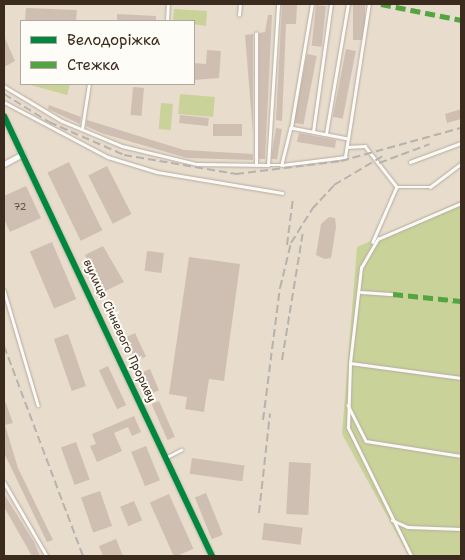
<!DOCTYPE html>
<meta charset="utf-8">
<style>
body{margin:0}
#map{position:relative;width:465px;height:560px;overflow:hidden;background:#e8dccc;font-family:"Shantell Sans",sans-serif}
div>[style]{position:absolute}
.green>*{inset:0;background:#c9d299;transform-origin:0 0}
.building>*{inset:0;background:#cfbfb2;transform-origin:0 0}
.roads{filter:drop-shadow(0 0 1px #b5aca0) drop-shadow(0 0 1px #b5aca0)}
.lane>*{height:2.5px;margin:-1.25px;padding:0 1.25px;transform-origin:1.25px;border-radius:1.25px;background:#fcfaf7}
.street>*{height:4.5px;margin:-2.25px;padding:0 2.25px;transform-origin:2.25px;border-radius:2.25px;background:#fcfaf7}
.rail>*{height:2px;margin-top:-1px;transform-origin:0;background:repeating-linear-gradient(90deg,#b6b2ae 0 8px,transparent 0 12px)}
.quiet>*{height:5px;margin-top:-2.5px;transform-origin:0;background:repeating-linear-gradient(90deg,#54a441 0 10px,transparent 0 15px)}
.cycleway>*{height:6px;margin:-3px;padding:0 3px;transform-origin:3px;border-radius:3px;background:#00873e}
span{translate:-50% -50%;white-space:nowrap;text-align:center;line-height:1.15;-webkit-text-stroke:4px #fdfcf7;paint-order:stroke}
.number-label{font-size:10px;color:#604f43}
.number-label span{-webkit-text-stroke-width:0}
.street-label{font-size:12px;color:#3b2a1e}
.frame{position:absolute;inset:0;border:5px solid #3b2a1e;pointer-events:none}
.legend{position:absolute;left:20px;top:20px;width:175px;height:65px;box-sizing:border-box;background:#fdfcf7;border:1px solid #afa8a0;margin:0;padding:6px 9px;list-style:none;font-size:15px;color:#3b2a1e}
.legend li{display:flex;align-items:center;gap:10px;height:25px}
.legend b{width:25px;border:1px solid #afa8a0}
</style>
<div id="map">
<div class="green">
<div style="clip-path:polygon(174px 9px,207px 11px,206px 26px,173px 21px)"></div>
<div style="clip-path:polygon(27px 84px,70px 84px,67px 95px)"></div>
<div style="left:180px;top:94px;width:35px;height:20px;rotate:5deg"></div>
<div style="left:161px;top:103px;width:12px;height:26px;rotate:5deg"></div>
<div style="clip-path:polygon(461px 201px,461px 556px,409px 556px,342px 434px,357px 247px)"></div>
</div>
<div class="building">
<div style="clip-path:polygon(282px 4px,297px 4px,296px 24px,286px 24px,282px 121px,276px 120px)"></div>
<div style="left:353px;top:4px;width:12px;height:36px"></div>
<div style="left:316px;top:5px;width:10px;height:41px;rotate:6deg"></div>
<div style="clip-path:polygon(26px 8px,77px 10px,76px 21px,25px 21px)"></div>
<div style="clip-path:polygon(117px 14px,156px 16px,156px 21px,117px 21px)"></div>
<div style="clip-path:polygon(268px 15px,272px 15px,265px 159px,259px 159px,259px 33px,265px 32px)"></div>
<div style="clip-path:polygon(253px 34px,253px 133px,245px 35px)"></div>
<div style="clip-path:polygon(4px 36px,15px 61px,4px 67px)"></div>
<div style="left:346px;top:49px;width:10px;height:69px;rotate:11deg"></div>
<div style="clip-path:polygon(207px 50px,221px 51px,219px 78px,194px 80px,194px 63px,206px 64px)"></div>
<div style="left:307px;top:54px;width:10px;height:70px;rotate:11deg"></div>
<div style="left:133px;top:87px;width:11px;height:28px;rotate:5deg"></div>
<div style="clip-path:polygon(49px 105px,81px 117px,80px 124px,48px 109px)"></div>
<div style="clip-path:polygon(461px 109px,461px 119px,447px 123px,445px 114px)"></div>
<div style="left:180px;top:115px;width:29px;height:8px;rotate:6deg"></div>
<div style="clip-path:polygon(87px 120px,184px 150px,253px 154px,253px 160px,187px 158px,101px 133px,86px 126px)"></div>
<div style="left:213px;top:124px;width:29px;height:12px"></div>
<div style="left:276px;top:128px;width:6px;height:31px;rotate:9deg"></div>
<div style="clip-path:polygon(299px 133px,336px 140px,335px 148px,297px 142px)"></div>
<div style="left:69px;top:162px;width:76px;height:24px;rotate:64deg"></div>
<div style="left:107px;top:166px;width:54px;height:21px;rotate:63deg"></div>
<div style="clip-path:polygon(26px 186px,41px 218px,10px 232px,4px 219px,4px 196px)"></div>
<div style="clip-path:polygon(329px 217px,335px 218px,336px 227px,331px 258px,325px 259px,316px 255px,321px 224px)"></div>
<div style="left:52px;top:242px;width:62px;height:24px;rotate:67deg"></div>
<div style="clip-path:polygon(103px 246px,124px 282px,103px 292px,85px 255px)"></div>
<div style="left:147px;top:251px;width:17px;height:20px;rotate:7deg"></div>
<div style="clip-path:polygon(189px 257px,240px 264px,224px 381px,209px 379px,204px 412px,185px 409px,187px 397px,169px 394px)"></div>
<div style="left:135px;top:333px;width:26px;height:11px;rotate:65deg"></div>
<div style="left:68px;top:334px;width:55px;height:15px;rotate:71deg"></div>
<div style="left:108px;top:366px;width:43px;height:10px;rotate:65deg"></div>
<div style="left:150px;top:369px;width:23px;height:11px;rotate:67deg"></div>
<div style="clip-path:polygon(4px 398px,13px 423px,5px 425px,18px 468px,53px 540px,47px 542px,4px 453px)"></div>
<div style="left:159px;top:401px;width:39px;height:8px;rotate:66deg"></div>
<div style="clip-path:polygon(134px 416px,141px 432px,132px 436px,128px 427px,114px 433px,122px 451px,97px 462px,90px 446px,96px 444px,92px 434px)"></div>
<div style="left:76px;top:442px;width:40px;height:16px;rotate:70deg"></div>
<div style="left:146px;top:446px;width:37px;height:16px;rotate:68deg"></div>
<div style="left:192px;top:458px;width:53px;height:16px;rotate:8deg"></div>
<div style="left:289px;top:462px;width:22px;height:52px;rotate:3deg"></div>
<div style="left:100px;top:491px;width:37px;height:20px;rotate:71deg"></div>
<div style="left:206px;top:493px;width:45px;height:12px;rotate:68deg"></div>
<div style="clip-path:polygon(4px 494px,34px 542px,40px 556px,32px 556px,4px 507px)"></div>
<div style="left:169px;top:494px;width:60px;height:21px;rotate:66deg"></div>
<div style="left:134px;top:501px;width:21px;height:15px;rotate:67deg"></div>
<div style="left:264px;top:523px;width:39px;height:17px;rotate:7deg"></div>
<div style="clip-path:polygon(116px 539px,123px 556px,103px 556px,99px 546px)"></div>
</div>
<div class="roads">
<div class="lane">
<div style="left:239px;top:15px;width:11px;rotate:-85deg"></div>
<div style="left:167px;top:21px;width:17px;rotate:-87deg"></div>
<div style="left:4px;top:86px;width:68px;rotate:31.1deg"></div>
<div style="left:62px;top:121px;width:65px;rotate:22.6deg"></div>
<div style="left:122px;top:146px;width:77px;rotate:13.5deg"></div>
<div style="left:197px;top:164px;width:71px;rotate:0.8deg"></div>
<div style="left:268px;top:165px;width:14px"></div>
<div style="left:282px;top:165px;width:64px;rotate:-7.2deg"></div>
<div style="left:345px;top:157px;width:18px;rotate:-81deg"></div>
<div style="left:348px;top:139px;width:58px;rotate:-169.1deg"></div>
<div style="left:291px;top:128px;width:38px;rotate:104deg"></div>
<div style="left:4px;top:102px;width:118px;rotate:27.9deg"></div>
<div style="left:108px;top:157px;width:51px;rotate:17deg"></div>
<div style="left:157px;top:172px;width:127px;rotate:9.5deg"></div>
<div style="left:291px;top:128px;width:126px;rotate:-80.4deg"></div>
<div style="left:82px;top:129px;width:46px;rotate:-81.2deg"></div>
<div style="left:313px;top:132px;width:129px;rotate:-82deg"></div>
<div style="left:326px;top:134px;width:132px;rotate:-80.4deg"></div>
<div style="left:348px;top:139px;width:137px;rotate:-81.2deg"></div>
<div style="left:347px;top:147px;width:18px;rotate:-3deg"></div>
<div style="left:365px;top:146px;width:52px;rotate:52deg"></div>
<div style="left:397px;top:187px;width:60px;rotate:113.6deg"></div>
<div style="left:410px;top:162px;width:54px;rotate:-20.4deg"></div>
<div style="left:256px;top:165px;width:131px;rotate:-90deg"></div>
<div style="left:268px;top:165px;width:161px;rotate:-86.4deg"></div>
<div style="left:397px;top:187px;width:33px"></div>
<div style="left:430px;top:187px;width:39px;rotate:-37deg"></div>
<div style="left:4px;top:290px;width:120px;rotate:73.5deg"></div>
<div style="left:361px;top:292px;width:32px;rotate:4deg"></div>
<div style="left:350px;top:363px;width:112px;rotate:7.7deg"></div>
<div style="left:348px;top:405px;width:40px;rotate:63.4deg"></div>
<div style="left:366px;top:441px;width:96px;rotate:9deg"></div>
<div style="left:167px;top:457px;width:16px;rotate:-27deg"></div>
<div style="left:4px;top:482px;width:86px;rotate:59.8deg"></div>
<div style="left:392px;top:520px;width:17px;rotate:24deg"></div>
<div style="left:408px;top:527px;width:53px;rotate:2.2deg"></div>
<div style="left:411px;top:556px;width:143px;rotate:-116.2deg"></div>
<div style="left:348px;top:428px;width:65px;rotate:-88.2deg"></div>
<div style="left:350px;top:363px;width:96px;rotate:-83.4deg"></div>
<div style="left:361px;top:268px;width:34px;rotate:-60deg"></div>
<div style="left:378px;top:239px;width:90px;rotate:-23.4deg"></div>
</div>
<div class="street">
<div style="left:4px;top:116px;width:487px;rotate:64.7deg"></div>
<div style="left:4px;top:164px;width:21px;rotate:-28deg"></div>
</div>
</div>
<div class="rail">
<div style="left:4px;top:94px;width:53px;rotate:31.9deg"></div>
<div style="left:49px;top:122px;width:82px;rotate:23.7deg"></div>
<div style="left:124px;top:155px;width:114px;rotate:9.6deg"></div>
<div style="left:236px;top:174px;width:106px;rotate:-7.1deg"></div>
<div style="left:341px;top:161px;width:124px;rotate:-15.4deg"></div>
<div style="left:379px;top:163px;width:54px;rotate:-20.4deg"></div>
<div style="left:287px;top:245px;width:47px;rotate:-82.7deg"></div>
<div style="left:4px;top:346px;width:224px;rotate:69.4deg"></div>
<div style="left:282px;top:360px;width:130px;rotate:-80.7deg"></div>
<div style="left:263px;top:420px;width:133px;rotate:-82.7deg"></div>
<div style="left:280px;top:288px;width:46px;rotate:-76.3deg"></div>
<div style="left:291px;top:243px;width:40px;rotate:-58deg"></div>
<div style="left:312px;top:209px;width:33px;rotate:-47deg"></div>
<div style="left:334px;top:185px;width:57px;rotate:-30.6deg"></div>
<div style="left:259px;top:513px;width:100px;rotate:-83.7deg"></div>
</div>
<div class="quiet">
<div style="left:381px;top:4px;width:82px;rotate:11.3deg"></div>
<div style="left:393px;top:294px;width:68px;rotate:5.9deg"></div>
</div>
<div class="cycleway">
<div style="left:4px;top:116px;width:487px;rotate:64.7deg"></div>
</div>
<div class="number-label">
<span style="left:20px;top:207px">72</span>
</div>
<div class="street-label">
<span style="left:119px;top:331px;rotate:65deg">вулиця Січневого Прориву</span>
</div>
<div class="frame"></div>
<ul class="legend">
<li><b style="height:6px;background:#00873e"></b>Велодоріжка</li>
<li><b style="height:6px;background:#54a441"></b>Стежка</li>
</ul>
</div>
